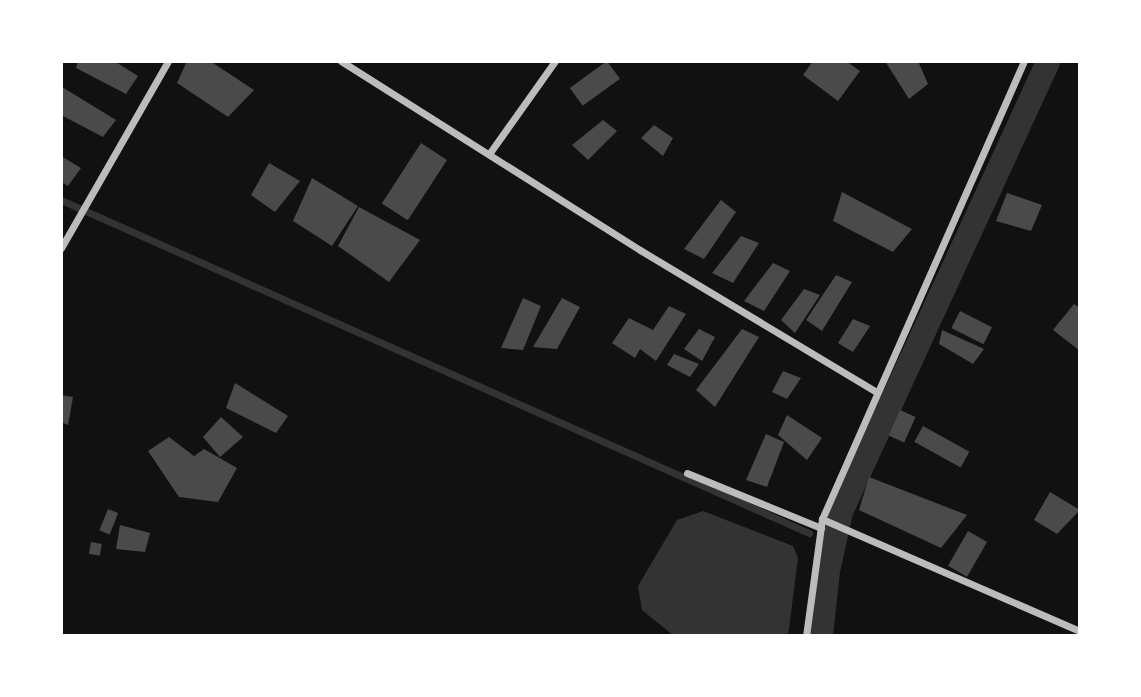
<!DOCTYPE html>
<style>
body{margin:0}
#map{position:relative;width:1141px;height:697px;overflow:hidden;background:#111;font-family:"Alegreya Sans",sans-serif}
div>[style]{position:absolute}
.water>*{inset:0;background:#333}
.stream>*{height:7px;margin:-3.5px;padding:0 3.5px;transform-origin:3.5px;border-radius:3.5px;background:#333}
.canal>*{height:24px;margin:-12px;padding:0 12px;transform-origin:12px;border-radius:12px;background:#333}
.building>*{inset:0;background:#4a4a4a;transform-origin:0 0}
.minor>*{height:7px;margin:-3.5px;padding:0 3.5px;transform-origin:3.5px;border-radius:3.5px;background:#bcbcbc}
span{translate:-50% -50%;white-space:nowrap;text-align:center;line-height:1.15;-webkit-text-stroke:7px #fff;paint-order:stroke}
.frame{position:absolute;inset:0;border:63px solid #fff;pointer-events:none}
</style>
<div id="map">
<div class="water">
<div style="clip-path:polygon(703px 511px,793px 546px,798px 558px,788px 636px,674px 636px,642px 610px,638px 586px,677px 520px)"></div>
</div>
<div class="stream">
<div style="left:61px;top:200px;width:819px;rotate:24deg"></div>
<div style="left:825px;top:540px;width:10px;rotate:24deg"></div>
</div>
<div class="canal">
<div style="left:821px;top:636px;width:65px;rotate:-83.9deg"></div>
<div style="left:828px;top:571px;width:60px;rotate:-77.6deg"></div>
<div style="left:841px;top:512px;width:496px;rotate:-65.3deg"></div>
</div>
<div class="building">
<div style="clip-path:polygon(78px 61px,114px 61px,138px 76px,126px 94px,76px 68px)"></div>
<div style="clip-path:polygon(187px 61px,210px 61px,254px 90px,228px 117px,177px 83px)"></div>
<div style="left:607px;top:61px;width:22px;height:46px;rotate:54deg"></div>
<div style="clip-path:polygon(813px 61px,846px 61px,860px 71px,838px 101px,803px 75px)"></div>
<div style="clip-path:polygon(885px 61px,918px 61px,928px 84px,909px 99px)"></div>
<div style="clip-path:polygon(62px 87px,116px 120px,103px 137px,61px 115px)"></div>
<div style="clip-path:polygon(603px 120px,617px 131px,588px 160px,572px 145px)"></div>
<div style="clip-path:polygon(654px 125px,673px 138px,663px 156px,641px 138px)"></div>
<div style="left:421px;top:143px;width:31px;height:72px;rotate:33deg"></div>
<div style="clip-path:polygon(61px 156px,81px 168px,68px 186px,61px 182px)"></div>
<div style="clip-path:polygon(269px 163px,300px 181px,275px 212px,251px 195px)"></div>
<div style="clip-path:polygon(312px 178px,358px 206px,332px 246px,293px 221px)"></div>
<div style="clip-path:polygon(842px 192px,912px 229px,893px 252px,833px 221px)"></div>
<div style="clip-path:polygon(1007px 193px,1042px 205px,1031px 231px,996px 221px)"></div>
<div style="clip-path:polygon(721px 200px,736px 212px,704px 259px,684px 249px)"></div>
<div style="clip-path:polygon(359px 207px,420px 240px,389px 282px,338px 246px)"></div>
<div style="clip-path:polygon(741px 236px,759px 243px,733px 283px,712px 273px)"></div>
<div style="clip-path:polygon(773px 263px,790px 271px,764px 311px,744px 301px)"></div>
<div style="clip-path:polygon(836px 275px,852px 282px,822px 331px,806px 320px)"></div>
<div style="clip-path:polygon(804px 289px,820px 295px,795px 333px,781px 320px)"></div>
<div style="clip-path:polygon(523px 298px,541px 306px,523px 350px,501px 348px)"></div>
<div style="clip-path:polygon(562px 298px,580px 307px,557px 349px,533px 347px)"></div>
<div style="clip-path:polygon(1074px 304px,1080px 308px,1080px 351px,1053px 330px)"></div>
<div style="clip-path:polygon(669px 306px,686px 314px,656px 361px,640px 349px,635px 358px,612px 343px,629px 318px,653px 330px)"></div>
<div style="left:960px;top:311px;width:36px;height:19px;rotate:27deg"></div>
<div style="clip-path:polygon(853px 319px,870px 326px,853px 352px,838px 343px)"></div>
<div style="clip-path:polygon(699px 329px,715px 337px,702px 361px,684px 349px)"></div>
<div style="clip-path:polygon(742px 329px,759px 337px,715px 407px,696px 390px)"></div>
<div style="clip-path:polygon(942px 330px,984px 349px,973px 364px,939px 344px)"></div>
<div style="clip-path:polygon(674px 354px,699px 364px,690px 377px,667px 365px)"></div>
<div style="clip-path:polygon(783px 371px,801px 378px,787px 399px,772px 392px)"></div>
<div style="clip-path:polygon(235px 383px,288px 416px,276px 433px,226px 408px)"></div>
<div style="clip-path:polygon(61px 395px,73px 397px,68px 425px,61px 422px)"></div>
<div style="left:900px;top:410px;width:17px;height:28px;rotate:24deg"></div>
<div style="clip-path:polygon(787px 415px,822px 438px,807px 460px,778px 435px)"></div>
<div style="clip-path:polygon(221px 417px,243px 437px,220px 457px,203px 437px)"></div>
<div style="left:923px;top:426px;width:53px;height:18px;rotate:29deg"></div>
<div style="clip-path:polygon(766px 434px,784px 442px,767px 487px,746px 480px)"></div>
<div style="clip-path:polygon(169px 437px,194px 456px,204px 449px,237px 468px,218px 502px,179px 497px,148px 451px)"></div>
<div style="clip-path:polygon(869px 477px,967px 515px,941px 548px,859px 510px)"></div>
<div style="clip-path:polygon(1050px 492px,1080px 510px,1057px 534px,1034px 520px)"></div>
<div style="left:108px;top:509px;width:11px;height:23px;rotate:22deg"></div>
<div style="clip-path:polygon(120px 525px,150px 533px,145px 552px,116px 549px)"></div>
<div style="left:968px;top:531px;width:22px;height:40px;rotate:30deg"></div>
<div style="left:91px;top:542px;width:11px;height:12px;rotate:10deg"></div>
</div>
<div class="minor">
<div style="left:341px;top:61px;width:354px;rotate:32.3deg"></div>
<div style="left:640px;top:250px;width:274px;rotate:31deg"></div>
<div style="left:489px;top:154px;width:114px;rotate:-54.6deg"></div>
<div style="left:61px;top:248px;width:215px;rotate:-60.2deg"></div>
<div style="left:687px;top:473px;width:145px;rotate:22.3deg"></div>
<div style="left:822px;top:519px;width:281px;rotate:23.5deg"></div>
<div style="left:806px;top:636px;width:118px;rotate:-82.2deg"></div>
<div style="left:822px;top:519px;width:501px;rotate:-66.2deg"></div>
</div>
<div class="frame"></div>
</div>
